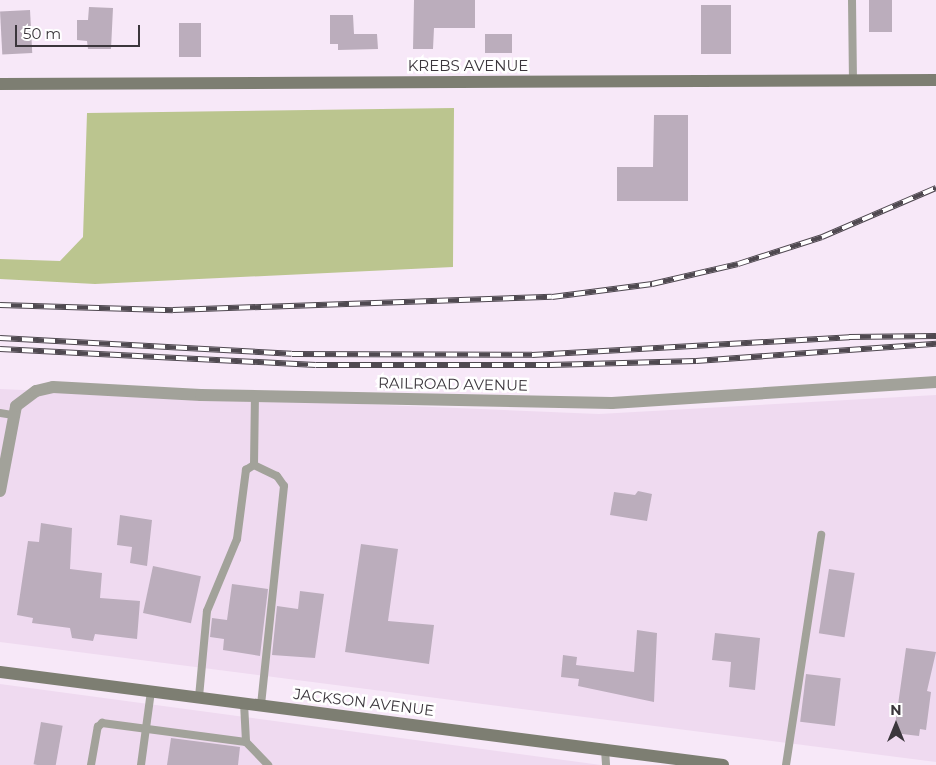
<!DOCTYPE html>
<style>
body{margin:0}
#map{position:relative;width:936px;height:765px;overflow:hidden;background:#f7e8f8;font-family:Montserrat,sans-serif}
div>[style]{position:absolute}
.built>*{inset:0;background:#efdaf0}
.forest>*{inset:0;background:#bbc58f}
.building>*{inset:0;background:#bbadbc;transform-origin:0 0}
.lane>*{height:8px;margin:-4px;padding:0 4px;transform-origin:4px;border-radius:4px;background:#a2a29a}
.street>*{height:12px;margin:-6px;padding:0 6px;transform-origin:6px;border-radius:6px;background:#a2a29a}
.secondary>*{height:12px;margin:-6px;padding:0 6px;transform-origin:6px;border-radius:6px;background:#7d7e72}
.rail>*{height:5.5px;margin-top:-2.75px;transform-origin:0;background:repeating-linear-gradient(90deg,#fff 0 11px,#4f4950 0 22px);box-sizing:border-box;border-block:1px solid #4f4950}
span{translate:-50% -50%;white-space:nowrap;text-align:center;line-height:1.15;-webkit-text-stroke:5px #fff;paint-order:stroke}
.street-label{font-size:15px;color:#3b363c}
.north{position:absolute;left:871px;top:700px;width:50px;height:50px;-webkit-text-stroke:4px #fff;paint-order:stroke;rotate:0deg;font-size:14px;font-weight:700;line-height:20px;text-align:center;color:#3b363c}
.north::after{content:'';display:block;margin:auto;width:18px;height:22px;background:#3b363c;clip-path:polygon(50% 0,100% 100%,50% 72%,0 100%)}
.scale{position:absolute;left:15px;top:25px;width:125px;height:22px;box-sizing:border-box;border:2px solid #3b363c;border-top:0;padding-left:6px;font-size:15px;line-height:18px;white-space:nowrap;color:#3b363c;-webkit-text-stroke:4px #fff;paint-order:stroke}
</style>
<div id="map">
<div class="built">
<div style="clip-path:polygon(0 389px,599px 414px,936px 395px,936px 762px,0 642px)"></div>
<div style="clip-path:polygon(0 684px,601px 765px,0 765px)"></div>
</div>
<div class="forest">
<div style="clip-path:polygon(454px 108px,453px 267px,95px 284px,0 279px,0 259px,60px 261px,83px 237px,87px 113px)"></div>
</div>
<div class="building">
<div style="clip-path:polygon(414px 0,475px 0,475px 28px,434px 28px,433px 49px,413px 49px)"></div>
<div style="left:869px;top:0;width:23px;height:32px"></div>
<div style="left:701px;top:5px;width:30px;height:49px"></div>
<div style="clip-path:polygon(89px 7px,113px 8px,111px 49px,88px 49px,87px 41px,77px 40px,77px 20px,88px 20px)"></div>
<div style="left:30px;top:10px;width:43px;height:30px;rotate:87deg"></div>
<div style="clip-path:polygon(330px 15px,353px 15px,354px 34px,377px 34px,378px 49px,338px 50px,338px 44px,330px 44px)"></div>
<div style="left:179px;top:23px;width:22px;height:34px"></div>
<div style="left:485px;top:34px;width:27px;height:19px"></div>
<div style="clip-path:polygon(654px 115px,688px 115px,688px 201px,617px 201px,617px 167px,653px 167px)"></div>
<div style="clip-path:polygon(638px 491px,652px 494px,647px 521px,610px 515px,614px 492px,635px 495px)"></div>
<div style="clip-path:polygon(120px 515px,152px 520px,147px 566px,130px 563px,132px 547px,117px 545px)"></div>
<div style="clip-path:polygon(41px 523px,72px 528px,70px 569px,102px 573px,100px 598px,140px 601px,137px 639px,95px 634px,93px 641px,72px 638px,70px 628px,32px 623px,33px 618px,17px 615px,28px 541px,39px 542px)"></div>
<div style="clip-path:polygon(361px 544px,398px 549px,388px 621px,434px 625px,429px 664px,345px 652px)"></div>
<div style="left:153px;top:566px;width:49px;height:48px;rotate:12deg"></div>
<div style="left:829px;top:569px;width:26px;height:65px;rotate:9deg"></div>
<div style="clip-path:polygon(232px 584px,268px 589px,260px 656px,223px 650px,224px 639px,210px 637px,212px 618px,227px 620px)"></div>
<div style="clip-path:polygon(300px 591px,324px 594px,315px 658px,272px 655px,277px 606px,298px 609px)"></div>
<div style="clip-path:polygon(637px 630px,657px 633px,654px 702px,578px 686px,579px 679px,561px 677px,563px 655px,577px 657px,576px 665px,634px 672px)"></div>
<div style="clip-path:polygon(715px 633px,760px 638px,755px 690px,729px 687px,731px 662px,712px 660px)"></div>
<div style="clip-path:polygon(906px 648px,936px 652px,927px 691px,931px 692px,926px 730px,920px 729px,919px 736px,894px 733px)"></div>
<div style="left:806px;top:674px;width:35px;height:48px;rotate:7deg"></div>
<div style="left:41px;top:722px;width:22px;height:43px;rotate:10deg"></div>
<div style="clip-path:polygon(171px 738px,240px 747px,238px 765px,167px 765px)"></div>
</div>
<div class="lane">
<div style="left:852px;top:0;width:80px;rotate:89.3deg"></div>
<div style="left:0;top:413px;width:12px;rotate:9deg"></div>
<div style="left:254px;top:465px;width:69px;rotate:-89.2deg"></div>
<div style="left:199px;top:697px;width:86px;rotate:-84.7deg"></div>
<div style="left:207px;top:611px;width:78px;rotate:-67.4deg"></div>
<div style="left:237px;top:539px;width:70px;rotate:-82.6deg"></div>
<div style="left:246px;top:470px;width:9px;rotate:-32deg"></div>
<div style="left:254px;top:465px;width:25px;rotate:26deg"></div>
<div style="left:277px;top:476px;width:12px;rotate:55deg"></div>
<div style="left:284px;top:486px;width:220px;rotate:96deg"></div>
<div style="left:244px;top:703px;width:39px;rotate:87deg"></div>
<div style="left:246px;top:742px;width:32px;rotate:46deg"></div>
<div style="left:605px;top:750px;width:15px;rotate:86deg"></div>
<div style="left:91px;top:765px;width:39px;rotate:-80deg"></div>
<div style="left:98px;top:727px;width:6px;rotate:-45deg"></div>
<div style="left:102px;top:723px;width:145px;rotate:7.5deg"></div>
<div style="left:141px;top:765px;width:75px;rotate:-82.3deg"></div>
<div style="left:786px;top:765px;width:233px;rotate:-81.3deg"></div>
</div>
<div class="street">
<div style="left:0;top:491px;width:86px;rotate:-79.3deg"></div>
<div style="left:16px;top:406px;width:25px;rotate:-37deg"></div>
<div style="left:36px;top:391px;width:17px;rotate:-13deg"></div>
<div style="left:53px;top:387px;width:148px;rotate:3.1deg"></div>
<div style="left:201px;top:395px;width:411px;rotate:1.1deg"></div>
<div style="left:612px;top:403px;width:325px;rotate:-3.7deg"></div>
</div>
<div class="secondary">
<div style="left:0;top:84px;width:936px;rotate:-0.24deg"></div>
<div style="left:0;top:672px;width:729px;rotate:7.33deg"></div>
</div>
<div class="rail">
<div style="left:0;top:305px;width:173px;rotate:1.7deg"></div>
<div style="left:173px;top:310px;width:379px;rotate:-2deg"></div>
<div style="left:552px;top:297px;width:101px;rotate:-7.4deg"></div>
<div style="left:652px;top:284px;width:88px;rotate:-13.1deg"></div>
<div style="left:738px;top:264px;width:88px;rotate:-17.8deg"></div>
<div style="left:822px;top:237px;width:124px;rotate:-23.3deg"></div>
<div style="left:0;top:338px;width:292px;rotate:3.1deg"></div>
<div style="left:292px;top:354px;width:240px;rotate:0.2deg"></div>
<div style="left:532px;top:355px;width:318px;rotate:-3.2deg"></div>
<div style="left:849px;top:337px;width:87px;rotate:-0.7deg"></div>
<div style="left:0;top:349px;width:316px;rotate:2.9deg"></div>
<div style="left:316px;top:365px;width:234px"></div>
<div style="left:550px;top:365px;width:146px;rotate:-1.6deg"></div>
<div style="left:696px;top:361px;width:241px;rotate:-4.1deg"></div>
</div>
<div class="street-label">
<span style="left:468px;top:66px">KREBS AVENUE</span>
<span style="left:453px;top:384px;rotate:1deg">RAILROAD AVENUE</span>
<span style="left:364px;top:702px;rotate:7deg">JACKSON AVENUE</span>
</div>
<div class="north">N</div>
<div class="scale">50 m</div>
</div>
